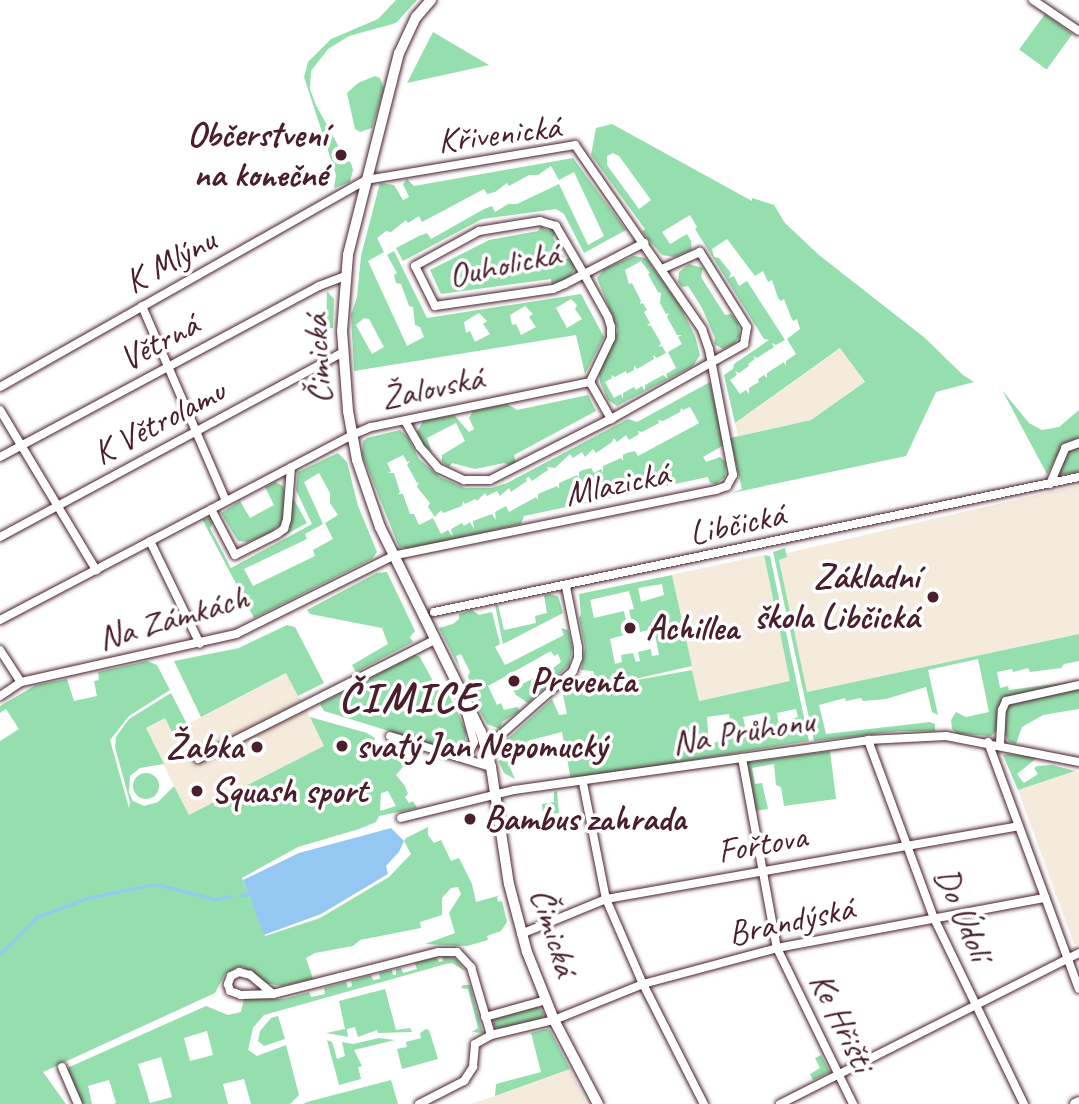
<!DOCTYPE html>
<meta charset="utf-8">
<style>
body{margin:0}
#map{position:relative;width:1079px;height:1104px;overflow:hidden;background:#fff;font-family:Caveat,sans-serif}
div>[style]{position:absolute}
.built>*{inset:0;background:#f4ebdd;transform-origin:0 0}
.green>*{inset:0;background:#95dead;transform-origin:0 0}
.round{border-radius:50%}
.water>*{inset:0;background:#94c7f1}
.stream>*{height:2.5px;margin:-1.25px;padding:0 1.25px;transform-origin:1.25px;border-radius:1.25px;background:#94c7f1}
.roads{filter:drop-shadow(0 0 2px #4a1f2b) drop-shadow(0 0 2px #4a1f2b)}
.street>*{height:8px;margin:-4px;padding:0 4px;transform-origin:4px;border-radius:4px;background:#fff}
.secondary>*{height:10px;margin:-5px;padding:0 5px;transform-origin:5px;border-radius:5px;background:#fff}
.dots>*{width:19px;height:19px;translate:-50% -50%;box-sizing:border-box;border:4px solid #fff;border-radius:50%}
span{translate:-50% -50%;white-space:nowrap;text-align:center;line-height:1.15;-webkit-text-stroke:7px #fff;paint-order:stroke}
.street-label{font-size:35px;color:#4a1f2b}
.poi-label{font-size:35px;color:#4a1f2b;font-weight:700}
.right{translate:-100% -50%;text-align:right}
.left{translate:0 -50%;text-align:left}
.district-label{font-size:42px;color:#4a1f2b;font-weight:700;letter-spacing:2px}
</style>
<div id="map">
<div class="built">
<div style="clip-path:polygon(841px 348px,865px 383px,811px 420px,738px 436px,735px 423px)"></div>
<div style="clip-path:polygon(1079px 485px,1079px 634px,806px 692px,779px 559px,783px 554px)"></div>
<div style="left:764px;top:555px;width:129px;height:94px;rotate:78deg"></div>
<div style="clip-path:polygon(287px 673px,325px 746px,189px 816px,145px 728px,165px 718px,172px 732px)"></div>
<div style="clip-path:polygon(1075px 771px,1079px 772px,1079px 945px,1074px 944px,1018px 790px)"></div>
<div style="clip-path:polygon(570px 1069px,587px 1104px,470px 1104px,495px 1096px)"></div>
</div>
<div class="green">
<div style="clip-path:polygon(396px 0,417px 0,396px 23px,349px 36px,328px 49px,311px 71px,310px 89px,316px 105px,340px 149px,336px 152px,342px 161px,346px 159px,351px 163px,353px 170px,350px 182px,334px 188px,336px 175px,304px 77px,308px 62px,331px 39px,378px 19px)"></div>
<div style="left:1045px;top:14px;width:34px;height:44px;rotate:36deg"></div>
<div style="clip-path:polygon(433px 32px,489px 65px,407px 83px)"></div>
<div style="clip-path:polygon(375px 76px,380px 78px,384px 88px,372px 128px,360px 132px,355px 129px,347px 93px,358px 83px)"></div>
<div style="clip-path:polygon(evenodd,612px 124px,752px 201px,752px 198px,774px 205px,785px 223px,819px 255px,925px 338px,963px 375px,974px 382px,936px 392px,906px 456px,732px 493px,742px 489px,730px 438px,811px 420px,865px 382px,840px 348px,735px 423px,724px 375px,733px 369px,734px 364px,769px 340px,764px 339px,695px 229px,697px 227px,690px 215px,662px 232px,670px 244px,687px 234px,691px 241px,692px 250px,674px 257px,662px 255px,642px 232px,645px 229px,591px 155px,596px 128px,612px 124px,613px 153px,619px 156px,651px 200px,639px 209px,607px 165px,607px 156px,613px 153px,612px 124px,727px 239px,755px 276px,763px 271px,768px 282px,772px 280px,778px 298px,781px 301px,784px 299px,791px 317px,793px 321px,797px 319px,800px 329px,787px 339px,796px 354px,786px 361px,786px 366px,784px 362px,767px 373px,767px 378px,764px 375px,758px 379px,759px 382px,749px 388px,749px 394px,746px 390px,740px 394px,730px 380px,737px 375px,735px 371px,739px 373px,749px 366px,748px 364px,755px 359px,753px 356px,757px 358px,774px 347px,772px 343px,776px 345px,785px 340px,747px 281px,739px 286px,734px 276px,729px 278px,731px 273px,719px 258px,714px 257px,712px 249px,727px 239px)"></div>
<div style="clip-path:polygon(evenodd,573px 158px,626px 230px,584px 253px,564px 214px,556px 209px,482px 219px,403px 261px,396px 248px,419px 236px,427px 233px,431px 239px,484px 209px,492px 206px,495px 212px,508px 204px,517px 204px,559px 184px,588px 245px,604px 236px,574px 172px,559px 180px,551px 166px,538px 175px,529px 175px,509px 186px,507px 183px,495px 192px,487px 194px,484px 189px,422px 222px,419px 216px,408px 223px,406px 220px,391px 232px,386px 231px,377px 238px,384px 252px,368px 261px,407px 346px,424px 337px,420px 327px,415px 325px,413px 307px,409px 306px,401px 284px,396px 283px,394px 275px,397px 273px,387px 255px,394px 251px,427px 318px,581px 294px,604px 337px,585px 374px,576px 335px,354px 371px,351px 315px,357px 297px,361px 256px,380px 183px,394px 185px,403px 200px,409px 197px,403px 184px,407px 179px,414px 186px,573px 158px,571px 299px,577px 305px,575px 309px,582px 319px,567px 328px,556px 308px,571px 299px,573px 158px,525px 306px,533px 314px,529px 317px,536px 327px,521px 335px,516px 324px,512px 325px,510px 315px,525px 306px,573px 158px,479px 313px,487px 321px,483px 324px,490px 334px,475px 342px,470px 331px,466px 333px,464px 322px,479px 313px,573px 158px,364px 318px,369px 319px,384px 347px,372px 354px,356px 325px,364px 318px)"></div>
<div style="clip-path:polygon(542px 225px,544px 229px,549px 231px,550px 227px,556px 231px,553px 238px,565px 259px,571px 258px,575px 266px,571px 276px,552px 285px,551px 279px,441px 294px,430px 270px,489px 240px,538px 231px)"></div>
<div style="clip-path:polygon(evenodd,634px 256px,646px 258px,680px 306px,695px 336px,700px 355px,693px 366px,617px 406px,608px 400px,600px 382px,599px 373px,618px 330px,597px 278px,604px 269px,634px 256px,641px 261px,650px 273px,648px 274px,658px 292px,661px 293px,660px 303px,666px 314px,669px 313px,667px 317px,677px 335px,682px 335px,678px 337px,682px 344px,668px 352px,676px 368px,666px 374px,668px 379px,663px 375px,645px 385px,645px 391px,642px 386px,636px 390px,634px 387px,623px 393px,623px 399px,621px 394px,614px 398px,605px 382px,612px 378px,611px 375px,615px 377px,626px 371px,627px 374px,634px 370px,634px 365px,637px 369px,654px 359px,653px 355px,657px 358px,666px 353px,662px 346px,659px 347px,661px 343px,651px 326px,647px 325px,650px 323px,644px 312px,647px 310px,643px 303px,640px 304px,641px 301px,632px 283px,629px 284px,625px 270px,641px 261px)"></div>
<div style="clip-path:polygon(689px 264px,703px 268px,701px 277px,725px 315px,731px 314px,738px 323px,740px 336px,734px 344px,723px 349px,714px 344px,715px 338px,702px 308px,688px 286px,682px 287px,678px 282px,679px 272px)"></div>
<div style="clip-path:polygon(327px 291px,334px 299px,333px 328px,326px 329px)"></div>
<div style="clip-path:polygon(evenodd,710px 382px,724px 445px,703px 457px,706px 462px,720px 457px,726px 462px,725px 477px,716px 484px,710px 483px,708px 477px,571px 506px,524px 516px,521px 524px,411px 549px,399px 547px,362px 454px,363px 441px,367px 438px,400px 430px,407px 436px,419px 459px,440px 477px,465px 488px,491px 488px,507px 483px,628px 419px,637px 422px,710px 382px,690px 407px,699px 423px,692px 427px,638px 456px,635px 451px,627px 453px,623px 455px,623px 461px,621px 458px,603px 466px,603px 473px,601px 469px,594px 473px,591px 468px,583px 470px,579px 472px,579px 478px,577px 475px,559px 483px,559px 489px,557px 486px,538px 494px,538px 500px,536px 497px,509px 512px,506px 506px,495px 512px,496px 520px,492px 514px,473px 521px,474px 529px,470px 522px,464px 526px,462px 523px,451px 529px,453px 537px,448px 530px,441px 534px,433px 518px,419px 525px,414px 514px,410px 514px,403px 494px,398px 494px,400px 492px,394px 473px,388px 473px,391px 471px,387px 463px,403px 455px,407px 462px,410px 461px,407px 465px,417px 483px,419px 482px,417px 487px,430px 503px,428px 507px,435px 517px,441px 510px,443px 513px,462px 506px,463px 501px,465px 504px,475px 499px,477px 501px,485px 493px,487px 496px,497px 491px,500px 496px,509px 488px,511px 492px,527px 481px,526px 478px,529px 477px,532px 481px,548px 470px,547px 467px,555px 468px,570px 454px,573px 458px,582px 452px,585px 457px,593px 449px,596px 453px,612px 442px,614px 438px,617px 442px,626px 435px,629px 440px,639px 434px,638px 431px,642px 432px,659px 423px,658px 420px,663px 421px,680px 412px,681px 408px,683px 410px,690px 407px)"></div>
<div style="clip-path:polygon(1002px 390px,1029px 423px,1042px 430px,1059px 427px,1079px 410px,1079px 438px,1064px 443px,1047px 474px)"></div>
<div style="clip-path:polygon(588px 395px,596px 411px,514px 455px,516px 464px,511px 466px,504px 463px,475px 469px,452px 463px,449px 467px,442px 462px,442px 455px,465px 441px,456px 423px,427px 438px,432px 452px,424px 446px,417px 432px,423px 421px,454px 415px,469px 432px,474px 429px,469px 418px,473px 411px,507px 404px,517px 410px)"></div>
<div style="clip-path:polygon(1079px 447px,1079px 472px,1058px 475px,1068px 452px)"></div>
<div style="clip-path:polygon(evenodd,338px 453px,347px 462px,358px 506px,377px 552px,372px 559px,254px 618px,202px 519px,211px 518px,213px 523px,210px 528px,231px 568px,312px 524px,296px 490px,298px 472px,338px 453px,319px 473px,330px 493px,330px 503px,338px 515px,325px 523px,333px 539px,313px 550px,315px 556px,253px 586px,244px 569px,307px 539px,305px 534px,323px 524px,304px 482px,319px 473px)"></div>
<div style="clip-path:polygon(275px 482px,283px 486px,284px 491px,283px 522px,269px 533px,248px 542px,238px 541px,221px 513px,240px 501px,250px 518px,274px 505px,265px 487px)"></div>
<div style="clip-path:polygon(292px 496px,307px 523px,281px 537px,290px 525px)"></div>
<div style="clip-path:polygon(785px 548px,787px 557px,779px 560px,807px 692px,1079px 634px,1079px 661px,1064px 664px,1061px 668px,1030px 672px,1028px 668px,1013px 672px,1012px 669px,997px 672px,1000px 688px,1008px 686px,1009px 690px,1079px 681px,1079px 709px,1043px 715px,1022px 727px,1016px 744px,1009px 742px,1004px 732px,996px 731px,991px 736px,958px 734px,952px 729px,951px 720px,956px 712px,966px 717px,989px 712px,978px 659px,928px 670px,938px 715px,932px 712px,926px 687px,886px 699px,863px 701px,861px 698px,846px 701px,845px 698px,819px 705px,826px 734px,930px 722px,935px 724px,935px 731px,900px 731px,814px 741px,773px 552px)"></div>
<div style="clip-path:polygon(evenodd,764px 555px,770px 556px,809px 741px,571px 780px,562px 732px,527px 741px,531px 754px,507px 760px,515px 779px,504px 773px,499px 762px,502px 744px,552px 699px,559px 715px,567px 714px,562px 690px,574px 679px,594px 675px,593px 671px,581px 670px,585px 647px,579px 618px,581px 615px,579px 594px,672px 575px,692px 666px,604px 686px,692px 670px,699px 701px,790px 681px,764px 555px,662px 584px,664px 595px,641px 602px,638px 588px,662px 584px,764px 555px,629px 591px,634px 609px,629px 610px,632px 624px,638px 623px,640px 632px,654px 629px,659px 655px,652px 656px,651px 649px,638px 652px,640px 661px,636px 662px,633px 653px,621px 655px,622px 662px,615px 664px,610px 639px,624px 635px,622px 626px,627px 625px,624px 611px,594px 618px,590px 600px,629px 591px,764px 555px,796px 709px,798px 717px,791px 719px,793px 729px,780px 732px,777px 713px,796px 709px,764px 555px,764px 713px,766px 722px,757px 724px,759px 733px,747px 736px,743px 717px,764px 713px,764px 555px,729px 714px,731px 727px,723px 729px,724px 739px,709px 745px,707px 717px,729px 714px)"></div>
<div style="clip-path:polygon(387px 572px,415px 631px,410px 637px,413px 642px,356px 672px,352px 665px,388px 644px,382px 628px,310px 614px,307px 610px,377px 573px)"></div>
<div style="clip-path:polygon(550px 594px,558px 596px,563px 613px,503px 644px,495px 605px,498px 605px,504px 630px,536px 623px,535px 616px,547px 613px,544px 595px)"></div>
<div style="clip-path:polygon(472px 610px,479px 615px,492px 612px,500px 644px,495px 647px,505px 665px,564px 635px,561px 628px,568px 630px,572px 648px,569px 665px,528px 703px,516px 695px,511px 686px,516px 687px,552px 669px,561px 662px,558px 654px,554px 656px,551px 651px,488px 686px,497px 705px,501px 703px,504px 710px,517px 707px,520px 711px,502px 722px,500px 729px,487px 724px,476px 704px,468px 676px,470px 672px,461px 654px,456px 656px,460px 669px,439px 628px,453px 624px,459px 619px,459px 614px)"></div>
<div style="clip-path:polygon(287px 625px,295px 627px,324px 683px,298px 696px,286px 673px,201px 717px,174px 661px,239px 648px)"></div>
<div style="clip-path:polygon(415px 655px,420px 657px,434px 683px,445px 686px,466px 731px,465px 744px,468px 746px,464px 749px,454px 751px,324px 711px,320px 704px)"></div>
<div style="clip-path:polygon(evenodd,147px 661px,157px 665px,170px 690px,129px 716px,110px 740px,129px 808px,130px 802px,115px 747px,116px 737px,129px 719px,171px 693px,187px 724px,172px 732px,165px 718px,146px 728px,164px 764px,140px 768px,130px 776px,129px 793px,133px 801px,144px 806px,158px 802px,174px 786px,189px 815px,324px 746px,310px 717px,367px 733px,375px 738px,373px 744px,377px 751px,395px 749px,406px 753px,407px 762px,396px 775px,405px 786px,408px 794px,405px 797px,409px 803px,413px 801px,417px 808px,379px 816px,376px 822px,359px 829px,298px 847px,242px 878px,265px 936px,320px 918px,389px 877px,411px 854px,404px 841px,406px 838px,428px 827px,428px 835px,434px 843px,441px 840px,451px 861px,459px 858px,472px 884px,476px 902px,501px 895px,497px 897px,498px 902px,502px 901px,507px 922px,501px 931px,487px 936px,488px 940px,467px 946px,425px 944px,455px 933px,449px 913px,461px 894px,458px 887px,451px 888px,442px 898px,442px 915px,420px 922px,421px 928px,360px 940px,353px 946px,315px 953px,306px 958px,313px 979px,282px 986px,264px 983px,243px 967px,237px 967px,225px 974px,215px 993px,43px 1072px,66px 1104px,0 1104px,0 741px,19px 729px,6px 709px,0 713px,0 706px,36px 685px,67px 679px,74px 701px,97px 696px,94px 681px,99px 680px,98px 672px,147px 661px,388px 791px,396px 806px,380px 811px,381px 793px,388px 791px)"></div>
<div style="clip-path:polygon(830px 751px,836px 799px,784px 806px,781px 787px,776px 785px,774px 764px,752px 768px,755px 784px,762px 783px,768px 809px,754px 811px,745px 763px)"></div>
<div style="clip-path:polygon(1009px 754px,1038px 757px,1017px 774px,1024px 783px,1038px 774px,1034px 768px,1037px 766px,1052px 765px,1075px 771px,1018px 790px,1003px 755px)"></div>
<div class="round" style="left:133px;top:773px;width:26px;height:26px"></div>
<div style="clip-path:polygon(557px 791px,559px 813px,543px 815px,542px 804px,554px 802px,554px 792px)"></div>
<div style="clip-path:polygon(evenodd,447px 955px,457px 960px,465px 971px,452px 963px,446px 964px,264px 1015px,253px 1028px,248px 1050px,257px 1056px,286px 1045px,299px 1095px,290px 1104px,251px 1104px,244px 1079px,223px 1084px,228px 1104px,113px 1104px,116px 1103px,109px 1080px,88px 1086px,92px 1104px,79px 1104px,65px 1069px,206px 1006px,228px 1015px,241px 1012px,244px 999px,284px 999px,309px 992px,311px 997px,325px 994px,324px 988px,346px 982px,348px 988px,352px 986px,351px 981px,371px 975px,373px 980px,380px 979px,379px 973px,392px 970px,393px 975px,396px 975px,396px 969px,401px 968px,403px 973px,417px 969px,415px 963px,437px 957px,439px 962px,443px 961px,442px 956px,447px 955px,207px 1031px,213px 1055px,190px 1061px,184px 1038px,207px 1031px,447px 955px,161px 1057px,172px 1097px,150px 1103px,138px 1064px,161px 1057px)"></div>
<div style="clip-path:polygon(463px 985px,470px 985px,483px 1033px,472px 1032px,478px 1028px,468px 989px,461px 988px)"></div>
<div style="clip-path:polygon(385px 989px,396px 1030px,410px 1028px,412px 1032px,378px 1033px,377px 1030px,358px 1037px,355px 1027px,347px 1029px,348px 1037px,326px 1033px,345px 1029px,339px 1001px)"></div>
<div style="clip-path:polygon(538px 1007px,544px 1013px,542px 1018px,499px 1029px,493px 1025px,494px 1019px)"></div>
<div style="clip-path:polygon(278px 1016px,285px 1039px,264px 1046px,258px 1041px,260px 1031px,271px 1018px)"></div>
<div style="clip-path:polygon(426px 1029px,429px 1030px,438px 1059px,402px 1069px,397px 1049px,407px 1047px,406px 1042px,421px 1038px,420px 1033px)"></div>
<div style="clip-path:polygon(546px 1029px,550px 1030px,570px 1069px,495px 1096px,496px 1084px,541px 1072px,531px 1033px)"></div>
<div style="clip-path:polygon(379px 1038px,395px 1040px,354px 1050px,362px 1066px,358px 1067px,361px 1079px,339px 1085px,327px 1040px,332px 1042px,337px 1059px,345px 1056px,342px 1042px,353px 1044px)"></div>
<div style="clip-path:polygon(821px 1055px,830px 1072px,813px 1080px,810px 1074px,820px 1068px,815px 1058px)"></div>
<div style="clip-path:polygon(391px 1080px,398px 1104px,303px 1104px,307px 1102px)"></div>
</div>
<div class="water">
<div style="clip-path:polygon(391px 828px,404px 841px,399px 852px,386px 866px,388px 874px,321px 914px,264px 935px,243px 880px,299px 853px)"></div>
</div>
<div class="stream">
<div style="left:241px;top:895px;width:7px;rotate:-8deg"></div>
<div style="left:0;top:954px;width:52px;rotate:-45deg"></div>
<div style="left:37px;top:917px;width:53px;rotate:-20.8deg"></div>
<div style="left:87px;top:898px;width:70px;rotate:-11.5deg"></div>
<div style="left:156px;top:884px;width:61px;rotate:14.3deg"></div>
<div style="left:215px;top:899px;width:17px;rotate:-10deg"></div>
</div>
<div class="roads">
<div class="street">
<div style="left:1033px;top:0;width:55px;rotate:34deg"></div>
<div style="left:142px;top:306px;width:212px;rotate:66.7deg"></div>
<div style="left:590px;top:382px;width:43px;rotate:60.4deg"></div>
<div style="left:0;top:387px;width:420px;rotate:-29.5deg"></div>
<div style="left:366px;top:180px;width:212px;rotate:-9.5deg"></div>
<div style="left:575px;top:145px;width:224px;rotate:55.4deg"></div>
<div style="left:702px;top:329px;width:21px;rotate:71deg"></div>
<div style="left:709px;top:349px;width:128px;rotate:79.2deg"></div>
<div style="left:733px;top:475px;width:13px;rotate:119deg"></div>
<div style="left:727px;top:486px;width:12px;rotate:160deg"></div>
<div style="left:716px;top:490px;width:330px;rotate:168.5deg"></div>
<div style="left:393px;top:556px;width:175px;rotate:153.6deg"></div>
<div style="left:236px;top:634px;width:220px;rotate:167.4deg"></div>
<div style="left:21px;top:682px;width:25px;rotate:146deg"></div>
<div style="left:0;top:410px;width:187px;rotate:59deg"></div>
<div style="left:405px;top:421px;width:30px;rotate:60deg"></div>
<div style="left:420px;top:447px;width:28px;rotate:49deg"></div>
<div style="left:438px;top:468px;width:29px;rotate:25deg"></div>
<div style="left:464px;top:480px;width:26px"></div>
<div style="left:490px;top:480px;width:136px;rotate:-26.8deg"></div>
<div style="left:611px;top:419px;width:153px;rotate:-29.4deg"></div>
<div style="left:744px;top:344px;width:17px;rotate:-80deg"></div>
<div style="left:747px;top:327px;width:89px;rotate:-122.1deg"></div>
<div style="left:700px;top:252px;width:42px;rotate:155.9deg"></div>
<div style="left:0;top:457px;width:362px;rotate:-28.2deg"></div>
<div style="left:319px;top:286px;width:28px;rotate:-21deg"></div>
<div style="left:1050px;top:484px;width:39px;rotate:-67deg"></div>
<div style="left:1065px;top:448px;width:15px;rotate:-20deg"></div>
<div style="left:211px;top:509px;width:52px;rotate:62.4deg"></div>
<div style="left:235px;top:555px;width:47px;rotate:-26.6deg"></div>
<div style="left:277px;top:534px;width:9px;rotate:-36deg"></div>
<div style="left:284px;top:529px;width:10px;rotate:-73deg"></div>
<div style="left:287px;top:519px;width:52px;rotate:-85.6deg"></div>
<div style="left:0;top:537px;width:388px;rotate:-28.3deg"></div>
<div style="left:150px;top:541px;width:114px;rotate:64.1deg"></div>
<div style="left:434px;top:612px;width:659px;rotate:-11.82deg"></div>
<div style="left:0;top:620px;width:398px;rotate:-27.7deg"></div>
<div style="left:352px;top:435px;width:21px;rotate:-23deg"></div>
<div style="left:371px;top:427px;width:224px;rotate:-11.6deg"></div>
<div style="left:590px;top:382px;width:49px;rotate:-64.5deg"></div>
<div style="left:611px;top:338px;width:11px;rotate:-90deg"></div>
<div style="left:611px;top:327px;width:10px;rotate:-107deg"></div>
<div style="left:608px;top:317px;width:49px;rotate:-119.2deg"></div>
<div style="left:584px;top:274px;width:56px;rotate:-120.3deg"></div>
<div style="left:556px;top:226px;width:17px;rotate:-163deg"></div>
<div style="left:540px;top:221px;width:62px;rotate:170.7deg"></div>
<div style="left:479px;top:231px;width:73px;rotate:151.3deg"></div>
<div style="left:415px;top:266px;width:45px;rotate:63.4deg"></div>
<div style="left:435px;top:306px;width:119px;rotate:-8.2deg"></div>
<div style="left:553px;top:289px;width:13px;rotate:-23deg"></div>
<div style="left:565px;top:284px;width:21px;rotate:-28deg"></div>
<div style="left:584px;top:274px;width:68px;rotate:-27.3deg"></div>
<div style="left:0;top:650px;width:38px;rotate:57deg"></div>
<div style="left:390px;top:736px;width:106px;rotate:17.1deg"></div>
<div style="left:868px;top:740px;width:190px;rotate:69.7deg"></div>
<div style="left:934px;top:918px;width:207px;rotate:64.2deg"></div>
<div style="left:485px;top:741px;width:12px;rotate:-14deg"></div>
<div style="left:497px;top:738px;width:101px;rotate:-41.4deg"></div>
<div style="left:573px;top:671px;width:14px;rotate:-69deg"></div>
<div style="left:578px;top:658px;width:11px;rotate:-90deg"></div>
<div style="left:578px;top:647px;width:61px;rotate:-101.3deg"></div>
<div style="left:988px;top:742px;width:263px;rotate:69.8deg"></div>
<div style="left:1000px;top:744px;width:34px;rotate:-87deg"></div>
<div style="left:1002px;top:710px;width:10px;rotate:-66deg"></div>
<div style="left:1006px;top:701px;width:75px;rotate:-12.4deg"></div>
<div style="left:458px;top:757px;width:14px;rotate:-30deg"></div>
<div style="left:470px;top:750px;width:9px;rotate:-63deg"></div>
<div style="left:474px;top:742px;width:34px;rotate:-105deg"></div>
<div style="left:742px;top:758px;width:193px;rotate:79.6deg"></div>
<div style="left:777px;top:948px;width:174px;rotate:64deg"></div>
<div style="left:198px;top:759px;width:265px;rotate:-26.7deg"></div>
<div style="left:583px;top:783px;width:118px;rotate:78.8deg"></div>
<div style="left:606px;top:899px;width:93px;rotate:66.5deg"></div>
<div style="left:643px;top:984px;width:135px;rotate:63.1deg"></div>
<div style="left:401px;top:818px;width:116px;rotate:-13.9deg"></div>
<div style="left:514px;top:790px;width:358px;rotate:-8deg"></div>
<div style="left:868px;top:740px;width:78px;rotate:-2.9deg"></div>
<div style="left:946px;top:736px;width:136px;rotate:11.1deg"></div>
<div style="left:521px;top:934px;width:92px;rotate:-22.4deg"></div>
<div style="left:606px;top:899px;width:419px;rotate:-10deg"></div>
<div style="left:273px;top:994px;width:30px;rotate:-140deg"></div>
<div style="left:250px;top:975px;width:11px;rotate:-165deg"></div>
<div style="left:239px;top:972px;width:9px;rotate:153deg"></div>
<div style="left:231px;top:976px;width:9px;rotate:111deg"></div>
<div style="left:228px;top:984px;width:7px;rotate:74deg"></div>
<div style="left:230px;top:991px;width:12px;rotate:20deg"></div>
<div style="left:241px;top:995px;width:32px;rotate:-2deg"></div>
<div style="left:273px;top:994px;width:170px;rotate:-14.3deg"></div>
<div style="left:438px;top:952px;width:19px"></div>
<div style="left:457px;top:952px;width:21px;rotate:47deg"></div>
<div style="left:471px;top:967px;width:71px;rotate:73.6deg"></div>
<div style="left:491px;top:1035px;width:65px;rotate:-13.4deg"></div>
<div style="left:554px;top:1020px;width:96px;rotate:-22deg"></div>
<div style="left:643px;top:984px;width:139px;rotate:-15deg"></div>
<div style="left:777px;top:948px;width:273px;rotate:-10.6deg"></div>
<div style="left:485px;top:1017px;width:63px;rotate:-15.6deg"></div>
<div style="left:62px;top:1067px;width:40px;rotate:66.6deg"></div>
<div style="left:419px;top:1104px;width:51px;rotate:-27.1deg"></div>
<div style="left:464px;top:1081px;width:17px;rotate:-57deg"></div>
<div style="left:473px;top:1067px;width:23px;rotate:-85deg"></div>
<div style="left:475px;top:1044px;width:18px;rotate:-29deg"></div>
<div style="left:780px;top:1104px;width:335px;rotate:-26.8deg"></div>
</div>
<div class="secondary">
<div style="left:431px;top:0;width:23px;rotate:131deg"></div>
<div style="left:416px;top:17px;width:40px;rotate:115deg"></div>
<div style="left:399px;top:53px;width:208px;rotate:104.2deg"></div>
<div style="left:348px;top:255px;width:76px;rotate:94.5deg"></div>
<div style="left:342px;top:331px;width:80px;rotate:85.7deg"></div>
<div style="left:348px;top:411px;width:50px;rotate:79.6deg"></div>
<div style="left:357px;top:460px;width:71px;rotate:71.1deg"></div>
<div style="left:380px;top:527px;width:229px;rotate:63.8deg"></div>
<div style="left:481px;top:732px;width:36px;rotate:74deg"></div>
<div style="left:491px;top:767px;width:118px;rotate:81.3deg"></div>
<div style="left:509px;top:884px;width:70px;rotate:75.2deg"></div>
<div style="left:527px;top:952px;width:73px;rotate:68.3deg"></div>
<div style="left:554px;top:1020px;width:95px;rotate:62.4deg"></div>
<div style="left:1075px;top:1104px;width:4px;rotate:-27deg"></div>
</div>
</div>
<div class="dots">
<div style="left:341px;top:155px;background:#4a1f2b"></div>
<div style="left:933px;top:597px;background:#4a1f2b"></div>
<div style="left:630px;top:628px;background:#4a1f2b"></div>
<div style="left:514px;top:681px;background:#4a1f2b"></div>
<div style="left:342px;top:746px;background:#4a1f2b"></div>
<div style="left:257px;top:747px;background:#4a1f2b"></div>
<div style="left:197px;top:791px;background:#4a1f2b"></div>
<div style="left:470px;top:819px;background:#4a1f2b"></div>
</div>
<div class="street-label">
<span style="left:499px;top:134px;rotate:-7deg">Křivenická</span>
<span style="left:170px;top:261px;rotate:-29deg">K Mlýnu</span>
<span style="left:504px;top:265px;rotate:-12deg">Ouholická</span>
<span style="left:159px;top:342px;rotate:-28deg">Větrná</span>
<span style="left:318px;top:359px;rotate:-93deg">Čimická</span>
<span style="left:432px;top:388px;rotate:-12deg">Žalovská</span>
<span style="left:159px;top:422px;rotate:-28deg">K Větrolamu</span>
<span style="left:617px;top:484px;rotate:-12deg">Mlazická</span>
<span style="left:737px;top:524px;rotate:-12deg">Libčická</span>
<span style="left:173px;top:618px;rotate:-16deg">Na Zámkách</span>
<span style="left:743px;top:732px;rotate:-9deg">Na Průhonu</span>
<span style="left:762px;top:844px;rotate:-10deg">Fořtova</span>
<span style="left:963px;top:914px;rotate:67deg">Do Údolí</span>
<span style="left:791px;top:921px;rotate:-12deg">Brandýská</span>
<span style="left:554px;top:932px;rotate:73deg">Čimická</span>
<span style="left:842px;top:1022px;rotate:64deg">Ke Hřišti</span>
</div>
<div class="poi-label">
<span class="right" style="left:327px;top:155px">Občerstvení<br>na konečné</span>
<span class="right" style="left:919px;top:597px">Základní<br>škola Libčická</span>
<span class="left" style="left:646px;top:628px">Achillea</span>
<span class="left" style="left:530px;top:681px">Preventa</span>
<span class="left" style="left:356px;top:746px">svatý Jan Nepomucký</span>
<span class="right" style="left:243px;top:747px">Žabka</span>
<span class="left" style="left:211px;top:791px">Squash sport</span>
<span class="left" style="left:484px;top:819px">Bambus zahrada</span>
</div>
<div class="district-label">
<span style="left:409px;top:698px">ČIMICE</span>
</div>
</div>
